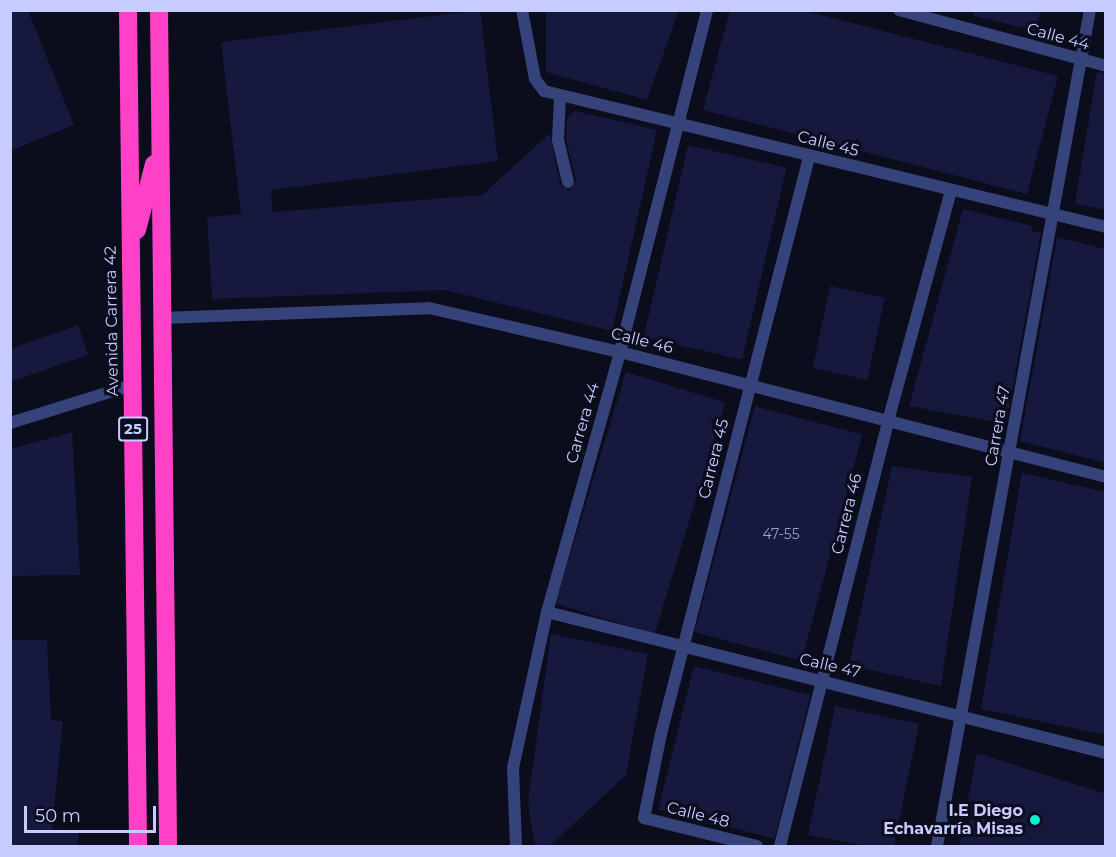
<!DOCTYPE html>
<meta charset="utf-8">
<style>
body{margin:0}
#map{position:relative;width:1116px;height:857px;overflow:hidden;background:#0b0c1c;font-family:Montserrat,sans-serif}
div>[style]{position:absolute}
.building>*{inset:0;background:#17183d;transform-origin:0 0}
.street>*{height:12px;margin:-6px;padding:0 6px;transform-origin:6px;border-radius:6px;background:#36437b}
.highway>*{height:18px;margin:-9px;padding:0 9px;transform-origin:9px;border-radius:9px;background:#ff41c8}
.dots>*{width:16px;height:16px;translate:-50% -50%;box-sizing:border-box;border:3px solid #0b0c1c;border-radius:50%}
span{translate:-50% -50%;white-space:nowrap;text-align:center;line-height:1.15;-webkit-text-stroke:6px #0b0c1c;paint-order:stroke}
.number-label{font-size:14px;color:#9a9fce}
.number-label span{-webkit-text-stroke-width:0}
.shield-label span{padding:2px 4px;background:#0b0c1c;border:2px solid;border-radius:4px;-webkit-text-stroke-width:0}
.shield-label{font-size:15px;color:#c6ccff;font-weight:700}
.street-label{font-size:16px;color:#c6ccff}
.poi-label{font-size:16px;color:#c6ccff;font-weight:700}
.right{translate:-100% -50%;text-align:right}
.frame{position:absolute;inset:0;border:12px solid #c6ccff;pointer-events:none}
.scale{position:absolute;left:24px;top:806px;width:132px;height:27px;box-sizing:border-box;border:3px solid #c6ccff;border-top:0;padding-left:8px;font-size:18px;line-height:21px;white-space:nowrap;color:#c6ccff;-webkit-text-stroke:4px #0b0c1c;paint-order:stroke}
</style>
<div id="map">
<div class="building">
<div style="clip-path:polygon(10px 10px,28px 10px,74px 125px,10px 151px)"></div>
<div style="clip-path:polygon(480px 10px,498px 161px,271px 190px,273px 212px,482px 195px,550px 133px,560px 184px,569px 190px,576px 181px,566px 139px,567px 118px,575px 111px,657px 130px,612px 331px,445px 290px,212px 299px,207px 217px,241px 214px,221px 42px)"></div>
<div style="clip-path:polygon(546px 10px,679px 10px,647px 100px,546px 72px)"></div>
<div style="clip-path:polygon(730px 10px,802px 10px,1058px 76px,1027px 194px,703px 110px)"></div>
<div style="clip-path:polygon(974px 10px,1040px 10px,1037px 31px,974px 16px)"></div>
<div style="clip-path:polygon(1097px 72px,1106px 74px,1106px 210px,1075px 204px)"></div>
<div style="left:688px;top:145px;width:101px;height:197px;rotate:13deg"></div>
<div style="clip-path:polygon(963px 209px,1032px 226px,1032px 231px,1041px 233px,1006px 424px,909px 406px)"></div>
<div style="clip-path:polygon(1057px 237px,1106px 249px,1106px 463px,1020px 441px)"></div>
<div style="left:830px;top:286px;width:56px;height:84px;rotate:12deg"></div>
<div style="clip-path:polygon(78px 325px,88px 355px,10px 382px,10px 349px)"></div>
<div style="left:626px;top:372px;width:104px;height:242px;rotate:17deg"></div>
<div style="left:755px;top:406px;width:111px;height:234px;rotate:15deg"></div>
<div style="clip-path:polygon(72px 432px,80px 575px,10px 576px,10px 449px)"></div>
<div style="clip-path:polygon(892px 466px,972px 477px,941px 686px,849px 665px)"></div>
<div style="clip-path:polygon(1022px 473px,1106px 492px,1106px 735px,981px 709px)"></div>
<div style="clip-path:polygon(551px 634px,648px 654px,626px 775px,550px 846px,535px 846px,528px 802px)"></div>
<div style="clip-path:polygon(10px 640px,47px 640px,51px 720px,63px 721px,52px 829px,79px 831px,78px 846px,10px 846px)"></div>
<div style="left:694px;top:666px;width:120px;height:148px;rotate:14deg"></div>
<div style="clip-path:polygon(835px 706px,919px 724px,894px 846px,866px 846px,808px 835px)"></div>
<div style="clip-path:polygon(977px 753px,1106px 794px,1106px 846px,959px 846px)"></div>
</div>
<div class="street">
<div style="left:522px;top:10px;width:70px;rotate:79.3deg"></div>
<div style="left:535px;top:79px;width:15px;rotate:53deg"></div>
<div style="left:544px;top:91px;width:578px;rotate:13.6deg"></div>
<div style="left:899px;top:10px;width:214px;rotate:15.1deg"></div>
<div style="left:560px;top:97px;width:43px;rotate:92.7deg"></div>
<div style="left:558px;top:140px;width:43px;rotate:76.6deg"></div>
<div style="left:162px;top:318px;width:267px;rotate:-2.1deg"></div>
<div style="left:429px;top:308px;width:196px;rotate:13deg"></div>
<div style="left:620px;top:352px;width:502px;rotate:14.42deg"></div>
<div style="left:10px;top:423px;width:128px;rotate:-17.3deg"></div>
<div style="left:547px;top:612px;width:577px;rotate:14.16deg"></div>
<div style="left:516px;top:846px;width:78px;rotate:-92.2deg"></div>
<div style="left:513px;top:768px;width:160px;rotate:-77.7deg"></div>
<div style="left:547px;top:612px;width:270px;rotate:-74.3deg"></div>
<div style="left:620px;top:352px;width:353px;rotate:-75.7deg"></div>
<div style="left:757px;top:846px;width:116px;rotate:-166.1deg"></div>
<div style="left:644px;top:818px;width:86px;rotate:-78.6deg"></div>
<div style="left:661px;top:734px;width:596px;rotate:-75.61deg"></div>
<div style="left:780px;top:846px;width:439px;rotate:-75.7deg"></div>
<div style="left:888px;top:421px;width:238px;rotate:-74.7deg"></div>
<div style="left:937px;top:846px;width:850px;rotate:-79.63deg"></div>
</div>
<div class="highway">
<div style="left:128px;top:10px;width:836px;rotate:89.31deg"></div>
<div style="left:159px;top:10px;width:836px;rotate:89.38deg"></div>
<div style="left:137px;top:230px;width:68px;rotate:-75.6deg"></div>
</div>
<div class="dots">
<div style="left:1035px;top:820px;background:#00f1d1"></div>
</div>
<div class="number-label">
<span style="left:781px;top:534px">47-55</span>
</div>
<div class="shield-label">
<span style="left:133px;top:429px">25</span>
</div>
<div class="street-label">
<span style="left:1058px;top:37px;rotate:15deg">Calle 44</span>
<span style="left:828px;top:144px;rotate:14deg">Calle 45</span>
<span style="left:112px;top:321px;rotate:-91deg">Avenida Carrera 42</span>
<span style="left:642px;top:341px;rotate:14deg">Calle 46</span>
<span style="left:583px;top:423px;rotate:-74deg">Carrera 44</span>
<span style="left:998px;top:426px;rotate:-80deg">Carrera 47</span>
<span style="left:714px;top:459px;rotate:-76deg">Carrera 45</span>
<span style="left:847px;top:514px;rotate:-76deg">Carrera 46</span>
<span style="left:830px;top:666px;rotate:13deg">Calle 47</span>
<span style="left:698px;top:815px;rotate:14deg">Calle 48</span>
</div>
<div class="poi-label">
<span class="right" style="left:1023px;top:820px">I.E Diego<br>Echavarría Misas</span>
</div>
<div class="frame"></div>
<div class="scale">50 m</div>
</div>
